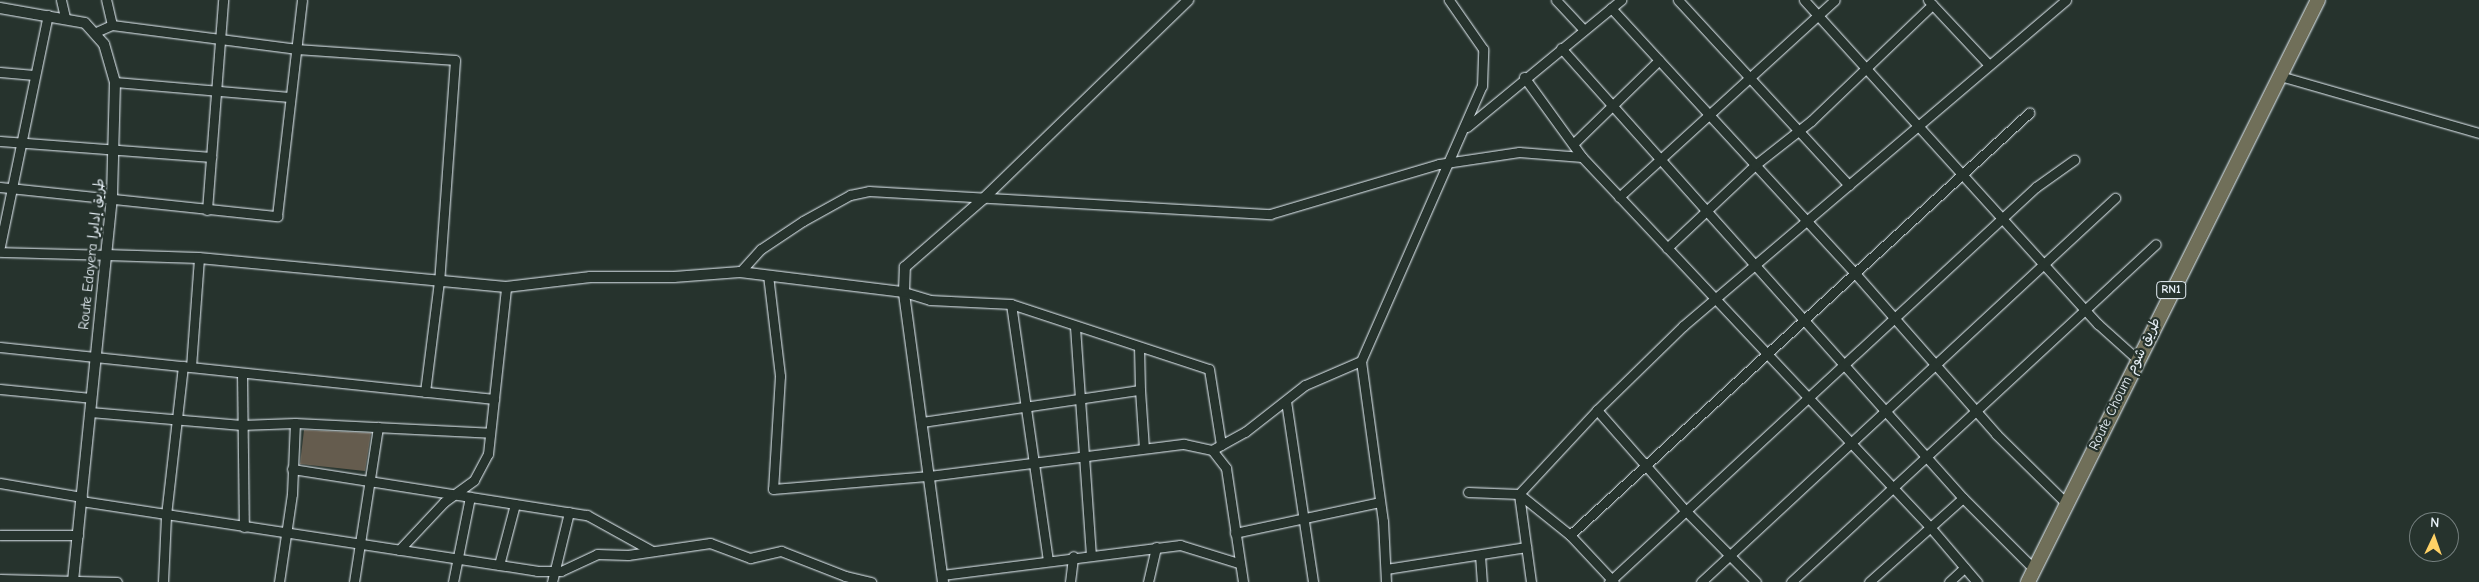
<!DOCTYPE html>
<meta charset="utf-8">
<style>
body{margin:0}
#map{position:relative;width:2479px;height:582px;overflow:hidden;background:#26332d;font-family:"Comic Neue","Playpen Sans Arabic",sans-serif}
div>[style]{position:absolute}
.building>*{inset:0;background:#655c4e}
.roads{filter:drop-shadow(0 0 1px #e8f1f8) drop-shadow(0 0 1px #e8f1f8)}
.minor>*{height:9px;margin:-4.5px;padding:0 4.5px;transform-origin:4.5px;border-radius:4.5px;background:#26332d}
.tertiary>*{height:10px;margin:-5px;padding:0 5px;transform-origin:5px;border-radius:5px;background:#26332d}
.trunk>*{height:14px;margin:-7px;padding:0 7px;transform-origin:7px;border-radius:7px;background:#706f59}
span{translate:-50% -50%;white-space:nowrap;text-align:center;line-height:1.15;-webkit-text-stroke:4.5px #26332d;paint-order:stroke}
.shield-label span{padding:1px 4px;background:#26332d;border:1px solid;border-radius:4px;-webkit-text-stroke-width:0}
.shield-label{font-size:12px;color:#e8f1f8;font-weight:700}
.street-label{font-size:14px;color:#e8f1f8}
.north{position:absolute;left:2409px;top:512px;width:50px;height:50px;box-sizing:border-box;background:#26332d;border:1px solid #747f7e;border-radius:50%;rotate:3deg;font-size:14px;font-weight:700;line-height:20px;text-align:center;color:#e8f1f8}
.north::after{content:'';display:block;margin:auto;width:18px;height:22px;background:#ffd166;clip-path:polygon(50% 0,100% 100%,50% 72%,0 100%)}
</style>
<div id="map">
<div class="building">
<div style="clip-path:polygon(304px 430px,371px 433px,365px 471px,300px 464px)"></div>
</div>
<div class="roads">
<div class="minor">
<div style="left:61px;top:0;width:17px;rotate:77deg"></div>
<div style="left:1556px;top:0;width:41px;rotate:47deg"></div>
<div style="left:1678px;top:0;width:252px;rotate:47.3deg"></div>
<div style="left:1804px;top:0;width:438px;rotate:47.8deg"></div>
<div style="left:2098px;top:324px;width:52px;rotate:41.9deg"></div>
<div style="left:1928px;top:0;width:89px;rotate:46.8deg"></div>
<div style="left:1611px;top:8px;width:357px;rotate:47.4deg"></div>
<div style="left:1853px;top:271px;width:217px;rotate:48.7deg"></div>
<div style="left:1996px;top:434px;width:100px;rotate:44.6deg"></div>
<div style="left:112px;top:25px;width:187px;rotate:7.4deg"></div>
<div style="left:297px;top:49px;width:158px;rotate:4deg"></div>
<div style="left:455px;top:60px;width:222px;rotate:94.1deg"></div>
<div style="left:439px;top:281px;width:112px;rotate:97.2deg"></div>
<div style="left:96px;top:32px;width:17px;rotate:-24deg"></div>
<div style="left:112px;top:25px;width:26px;rotate:-103deg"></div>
<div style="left:1561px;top:48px;width:603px;rotate:48.22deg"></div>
<div style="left:1963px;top:498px;width:100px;rotate:45deg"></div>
<div style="left:0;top:72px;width:34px;rotate:5deg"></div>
<div style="left:2280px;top:76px;width:207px;rotate:16deg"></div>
<div style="left:1524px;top:77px;width:99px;rotate:54.1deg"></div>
<div style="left:115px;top:82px;width:175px;rotate:4.9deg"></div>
<div style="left:1467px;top:127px;width:200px;rotate:-39.5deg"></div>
<div style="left:0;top:141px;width:212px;rotate:4.3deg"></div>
<div style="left:1573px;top:144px;width:120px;rotate:-44.3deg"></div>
<div style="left:0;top:187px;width:279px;rotate:6deg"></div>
<div style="left:277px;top:216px;width:217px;rotate:-83.4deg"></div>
<div style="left:1619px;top:197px;width:292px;rotate:-42.4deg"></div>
<div style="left:207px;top:210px;width:211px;rotate:-85.6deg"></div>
<div style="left:0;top:246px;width:236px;rotate:-78.3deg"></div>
<div style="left:1667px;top:248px;width:121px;rotate:-43.3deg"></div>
<div style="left:1755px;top:165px;width:71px;rotate:-38.2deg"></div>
<div style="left:1811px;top:121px;width:168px;rotate:-43.8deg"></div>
<div style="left:0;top:252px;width:106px;rotate:1.6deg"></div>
<div style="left:740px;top:272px;width:31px;rotate:-48deg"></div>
<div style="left:761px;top:249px;width:50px;rotate:-33.7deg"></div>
<div style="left:803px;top:221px;width:54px;rotate:-29deg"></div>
<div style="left:850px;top:195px;width:19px;rotate:-12deg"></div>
<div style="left:869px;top:191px;width:402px;rotate:3.3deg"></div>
<div style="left:1270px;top:214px;width:176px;rotate:-16.5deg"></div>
<div style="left:1439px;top:164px;width:81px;rotate:-8.5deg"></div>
<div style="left:1519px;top:152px;width:63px;rotate:4.5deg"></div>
<div style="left:1582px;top:157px;width:509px;rotate:46.75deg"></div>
<div style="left:1931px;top:528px;width:71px;rotate:49.6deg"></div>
<div style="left:768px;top:275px;width:102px;rotate:83.2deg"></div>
<div style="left:780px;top:376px;width:113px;rotate:93.5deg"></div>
<div style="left:773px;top:489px;width:157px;rotate:-4.8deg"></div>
<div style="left:929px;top:476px;width:257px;rotate:-7.2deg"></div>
<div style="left:1184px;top:444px;width:29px;rotate:12deg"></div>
<div style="left:1212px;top:450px;width:23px;rotate:52deg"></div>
<div style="left:1226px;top:468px;width:115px;rotate:81.5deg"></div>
<div style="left:904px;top:292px;width:27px;rotate:17deg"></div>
<div style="left:930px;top:300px;width:81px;rotate:2.8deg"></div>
<div style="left:1011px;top:304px;width:208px;rotate:18.2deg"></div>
<div style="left:1209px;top:369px;width:77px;rotate:81deg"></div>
<div style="left:1011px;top:304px;width:259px;rotate:81.8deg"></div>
<div style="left:1075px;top:327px;width:228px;rotate:86deg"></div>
<div style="left:0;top:347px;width:497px;rotate:6deg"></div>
<div style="left:1361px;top:361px;width:162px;rotate:82.2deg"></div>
<div style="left:1383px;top:521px;width:61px;rotate:87.2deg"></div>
<div style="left:191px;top:367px;width:109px;rotate:-85.8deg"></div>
<div style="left:242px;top:373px;width:154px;rotate:89.3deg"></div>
<div style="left:0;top:389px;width:91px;rotate:5.6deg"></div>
<div style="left:1140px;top:390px;width:58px;rotate:86.1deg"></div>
<div style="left:1286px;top:401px;width:183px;rotate:81.5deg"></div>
<div style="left:1597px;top:410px;width:133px;rotate:48.7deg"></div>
<div style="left:1685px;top:510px;width:101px;rotate:45.4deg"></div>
<div style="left:90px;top:412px;width:152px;rotate:4.9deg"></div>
<div style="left:241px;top:425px;width:54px;rotate:-2.1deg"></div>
<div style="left:295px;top:423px;width:195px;rotate:2.9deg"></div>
<div style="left:922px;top:422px;width:220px;rotate:-8.4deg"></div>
<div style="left:1140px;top:390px;width:43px;rotate:-91.3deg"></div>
<div style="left:1212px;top:450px;width:38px;rotate:-29deg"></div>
<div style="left:1245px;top:432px;width:76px;rotate:-38.1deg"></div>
<div style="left:1305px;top:385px;width:61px;rotate:-23.2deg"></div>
<div style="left:1361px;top:361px;width:300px;rotate:-66.3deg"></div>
<div style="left:1482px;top:86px;width:37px;rotate:-88deg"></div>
<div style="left:1483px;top:49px;width:60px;rotate:-124.8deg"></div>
<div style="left:292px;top:469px;width:299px;rotate:8.9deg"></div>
<div style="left:587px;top:515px;width:74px;rotate:29deg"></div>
<div style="left:0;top:483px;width:83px;rotate:9.7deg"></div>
<div style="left:1468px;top:492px;width:51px;rotate:2.2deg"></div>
<div style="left:1519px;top:494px;width:65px;rotate:38.8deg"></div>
<div style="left:1570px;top:535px;width:64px;rotate:46.9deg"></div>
<div style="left:81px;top:501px;width:461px;rotate:8.7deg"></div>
<div style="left:537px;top:571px;width:24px"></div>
<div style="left:561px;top:571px;width:40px;rotate:-25deg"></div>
<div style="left:597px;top:554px;width:31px;rotate:2deg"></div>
<div style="left:628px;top:555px;width:83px;rotate:-8.3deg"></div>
<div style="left:710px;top:543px;width:43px;rotate:20.6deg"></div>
<div style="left:750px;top:558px;width:32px;rotate:-13deg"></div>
<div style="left:781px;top:551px;width:69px;rotate:21.3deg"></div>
<div style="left:845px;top:576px;width:27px;rotate:13deg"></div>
<div style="left:1235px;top:533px;width:148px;rotate:-12.1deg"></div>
<div style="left:0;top:535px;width:78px"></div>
<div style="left:1570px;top:535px;width:624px;rotate:-42.6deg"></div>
<div style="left:399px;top:550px;width:66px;rotate:-46.8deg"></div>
<div style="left:444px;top:502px;width:37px;rotate:-36deg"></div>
<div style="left:474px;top:480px;width:30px;rotate:-62deg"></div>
<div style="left:488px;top:454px;width:168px;rotate:-83.8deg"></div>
<div style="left:1480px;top:555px;width:27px;rotate:86deg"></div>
<div style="left:499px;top:565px;width:63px;rotate:-75.3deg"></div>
<div style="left:1386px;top:569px;width:142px;rotate:-8.9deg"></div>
<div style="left:942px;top:575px;width:240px;rotate:-7.2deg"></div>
<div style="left:1180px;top:545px;width:61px;rotate:17.2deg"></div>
<div style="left:0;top:579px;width:117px;rotate:1.5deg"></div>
<div style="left:163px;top:582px;width:67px;rotate:-87.4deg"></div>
<div style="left:166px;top:515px;width:150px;rotate:-83.5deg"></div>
<div style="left:279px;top:582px;width:89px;rotate:-81.6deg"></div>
<div style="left:292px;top:494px;width:71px;rotate:-87.6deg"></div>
<div style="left:354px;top:582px;width:157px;rotate:-81.2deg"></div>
<div style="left:453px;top:582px;width:87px;rotate:-78.7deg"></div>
<div style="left:552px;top:582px;width:72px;rotate:-76.3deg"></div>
<div style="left:1070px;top:582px;width:26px;rotate:-83deg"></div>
<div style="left:1148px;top:582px;width:36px;rotate:-77deg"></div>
<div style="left:1531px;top:582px;width:89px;rotate:-97.8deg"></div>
<div style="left:1519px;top:494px;width:115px;rotate:-47.1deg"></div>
<div style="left:1597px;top:410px;width:120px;rotate:-44.3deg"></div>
<div style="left:1683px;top:326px;width:503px;rotate:-40.4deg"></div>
<div style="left:1609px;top:582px;width:582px;rotate:-42.77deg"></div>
<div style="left:2036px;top:187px;width:47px;rotate:-35.4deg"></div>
<div style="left:1701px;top:582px;width:565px;rotate:-42.85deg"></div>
<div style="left:1791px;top:582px;width:497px;rotate:-42.8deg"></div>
<div style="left:1869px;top:582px;width:126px;rotate:-41.8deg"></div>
<div style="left:1949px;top:582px;width:21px;rotate:-43deg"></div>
</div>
<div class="tertiary">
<div style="left:0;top:8px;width:86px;rotate:10deg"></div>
<div style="left:85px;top:23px;width:28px;rotate:48deg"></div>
<div style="left:104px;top:44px;width:40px;rotate:74deg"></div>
<div style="left:115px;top:82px;width:115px;rotate:91.5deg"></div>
<div style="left:112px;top:197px;width:387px;rotate:95.8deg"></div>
<div style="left:106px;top:255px;width:93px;rotate:1.8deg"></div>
<div style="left:199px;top:258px;width:308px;rotate:5.4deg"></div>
<div style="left:506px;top:287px;width:85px;rotate:-6.8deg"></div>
<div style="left:590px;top:277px;width:84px"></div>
<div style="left:674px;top:277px;width:66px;rotate:-4.3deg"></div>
<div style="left:740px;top:272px;width:165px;rotate:7deg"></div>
<div style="left:943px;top:582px;width:293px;rotate:-97.7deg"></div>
<div style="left:904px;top:292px;width:25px;rotate:-88deg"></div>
<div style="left:905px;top:267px;width:103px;rotate:-41.1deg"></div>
<div style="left:983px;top:199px;width:286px;rotate:-44.1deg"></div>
</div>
<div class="trunk">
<div style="left:2028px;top:582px;width:650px;rotate:-63.51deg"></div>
</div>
</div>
<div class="shield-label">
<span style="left:2171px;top:290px">RN1</span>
</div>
<div class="street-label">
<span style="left:92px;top:254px;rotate:-84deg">Route Edayera طريق إدايرا</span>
<span style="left:2125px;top:384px;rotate:-64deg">Route Choum طريق شوم</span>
</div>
<div class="north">N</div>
</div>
